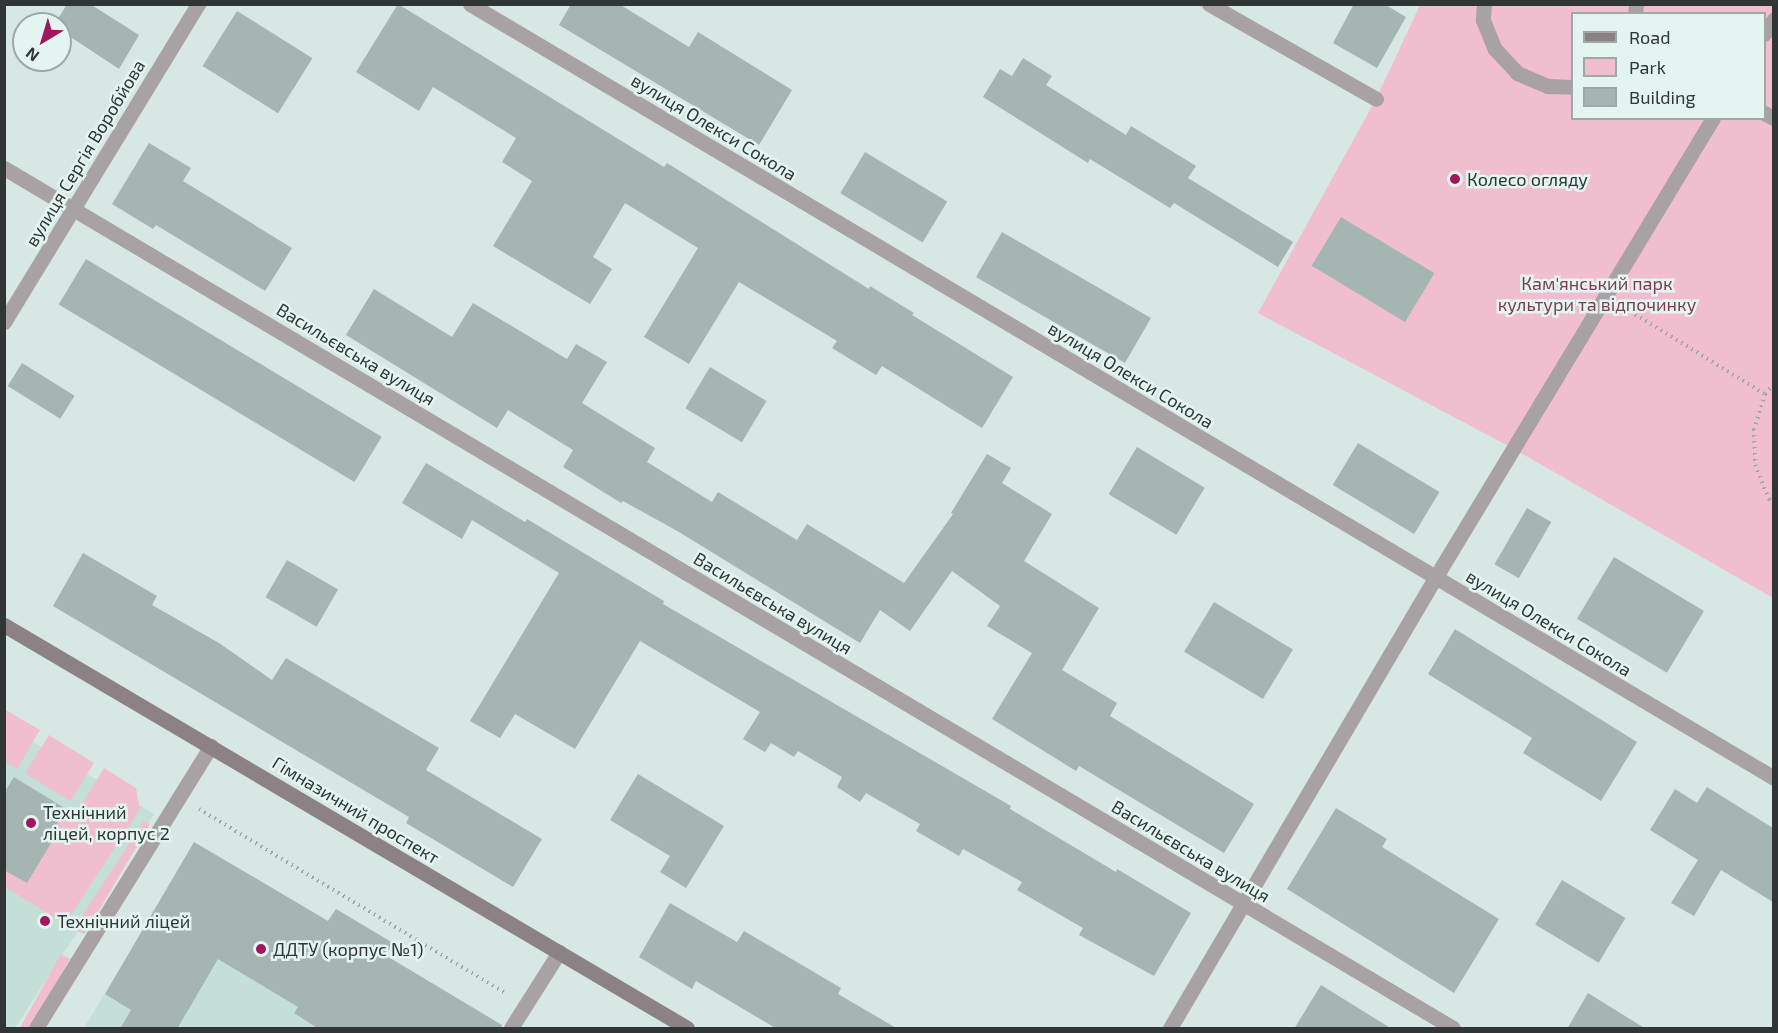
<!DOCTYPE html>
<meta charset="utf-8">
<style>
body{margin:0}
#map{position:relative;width:1778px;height:1033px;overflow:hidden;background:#d7e7e4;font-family:"Exo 2",sans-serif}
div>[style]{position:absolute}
.built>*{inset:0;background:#c4ded8}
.green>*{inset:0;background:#f0becf;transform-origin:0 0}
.building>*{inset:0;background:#a5b5b2;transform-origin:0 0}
.path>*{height:4px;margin-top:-2px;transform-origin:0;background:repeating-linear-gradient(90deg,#9ca8a6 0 1.5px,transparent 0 6px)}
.street>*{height:15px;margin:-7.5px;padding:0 7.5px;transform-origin:7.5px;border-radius:7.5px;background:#a8a2a4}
.secondary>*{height:15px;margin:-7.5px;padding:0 7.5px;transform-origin:7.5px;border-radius:7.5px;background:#8c8285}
.dots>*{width:16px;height:16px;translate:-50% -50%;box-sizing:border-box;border:3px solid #e4f5f1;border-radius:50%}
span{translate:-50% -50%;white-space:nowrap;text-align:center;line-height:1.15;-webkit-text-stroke:5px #e4f5f1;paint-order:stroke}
.street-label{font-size:18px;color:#2f3635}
.poi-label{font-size:18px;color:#2f3635}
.left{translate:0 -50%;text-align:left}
.park-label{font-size:18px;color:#7e3a56}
.frame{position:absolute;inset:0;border:6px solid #2f3635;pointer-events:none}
.legend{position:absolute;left:1571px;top:12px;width:195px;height:108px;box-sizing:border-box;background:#e4f5f1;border:2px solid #9ca9a6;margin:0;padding:8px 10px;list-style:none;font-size:18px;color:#2f3635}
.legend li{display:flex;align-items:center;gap:12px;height:30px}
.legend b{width:30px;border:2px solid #9ca9a6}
.north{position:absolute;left:12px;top:12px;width:60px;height:60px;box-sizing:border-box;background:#e4f5f1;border:2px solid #9ca9a6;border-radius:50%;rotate:218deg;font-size:16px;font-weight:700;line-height:24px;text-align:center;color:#2f3635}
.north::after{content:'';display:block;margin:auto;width:21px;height:27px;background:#a2165f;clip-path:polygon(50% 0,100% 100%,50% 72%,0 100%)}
</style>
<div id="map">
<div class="built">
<div style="clip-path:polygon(5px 725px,154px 814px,15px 1028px,5px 1028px)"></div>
<div style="clip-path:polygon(221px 858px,328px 921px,336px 909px,393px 943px,386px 956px,480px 1012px,470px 1028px,84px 1028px,150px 919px,176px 934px)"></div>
</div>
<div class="green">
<div style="clip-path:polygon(evenodd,1420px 5px,1773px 5px,1773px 598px,1514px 449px,1258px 313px,1376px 99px,1420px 5px,1572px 14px,1764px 14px,1764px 118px,1572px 118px,1572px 14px)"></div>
<div style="clip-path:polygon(4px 709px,40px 730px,17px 769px,5px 762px)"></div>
<div style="left:49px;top:735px;width:53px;height:45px;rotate:32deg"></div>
<div style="clip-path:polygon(104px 768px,136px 788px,140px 809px,65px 924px,5px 887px,5px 870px,27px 883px,52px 840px,49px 837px,66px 809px,76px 814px)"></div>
<div style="clip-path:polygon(144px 821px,150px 824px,85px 934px,73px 930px)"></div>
<div style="left:61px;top:954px;width:10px;height:87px;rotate:29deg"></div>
</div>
<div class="building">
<div style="clip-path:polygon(67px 4px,90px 4px,139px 35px,119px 69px,60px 30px,60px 24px,55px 24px)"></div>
<div style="clip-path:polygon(398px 4px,664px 167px,667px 163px,869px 289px,870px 286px,914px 313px,912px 315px,1013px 377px,982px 428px,882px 366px,876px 375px,832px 348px,837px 341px,739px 282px,689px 364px,644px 337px,698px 248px,625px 203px,593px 257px,612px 269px,590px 304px,493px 246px,532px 181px,502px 162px,516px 138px,433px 87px,419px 111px,356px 72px)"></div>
<div style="clip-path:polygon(571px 4px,619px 4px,689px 47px,698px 32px,792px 90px,759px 145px,559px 25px)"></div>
<div style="clip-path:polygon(1354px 4px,1384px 4px,1406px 17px,1377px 68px,1333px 43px)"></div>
<div style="left:237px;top:11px;width:89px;height:65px;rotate:32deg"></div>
<div style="clip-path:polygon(1023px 58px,1052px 76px,1046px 85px,1126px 135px,1131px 126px,1196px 166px,1188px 178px,1293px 242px,1278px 267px,1174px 203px,1170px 208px,1090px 159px,1088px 163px,983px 97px,1000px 69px,1012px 76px)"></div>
<div style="clip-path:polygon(149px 143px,191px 168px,183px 181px,292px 248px,265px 291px,156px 225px,153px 229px,112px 204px)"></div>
<div style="left:865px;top:152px;width:96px;height:48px;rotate:31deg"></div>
<div style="left:1341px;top:217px;width:109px;height:57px;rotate:31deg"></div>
<div style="left:1002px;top:232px;width:172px;height:52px;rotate:30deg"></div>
<div style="left:86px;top:259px;width:345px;height:53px;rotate:31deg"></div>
<div style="clip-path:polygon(374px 289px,452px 337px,473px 303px,567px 359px,576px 344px,607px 362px,582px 403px,655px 448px,647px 462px,712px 502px,718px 492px,797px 540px,807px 524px,904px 583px,953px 514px,951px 513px,987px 454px,1011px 468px,1002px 483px,1052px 514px,1024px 561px,1099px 608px,1062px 670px,1117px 703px,1110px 716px,1254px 804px,1224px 853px,1079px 766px,1076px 771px,992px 719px,1032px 653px,987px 626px,1000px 606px,952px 571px,910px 631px,880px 610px,860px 643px,679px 532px,623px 501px,621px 503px,563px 467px,573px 450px,508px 410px,497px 428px,346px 335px)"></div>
<div style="left:22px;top:363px;width:62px;height:27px;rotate:32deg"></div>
<div style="left:710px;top:367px;width:66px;height:48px;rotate:31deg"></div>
<div style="left:1358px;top:443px;width:95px;height:49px;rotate:31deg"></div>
<div style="left:1137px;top:447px;width:79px;height:55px;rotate:31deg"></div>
<div style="clip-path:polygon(426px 463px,525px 522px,527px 519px,664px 601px,663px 604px,1011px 806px,1010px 809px,1116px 872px,1117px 869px,1191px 913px,1154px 976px,1079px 935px,1083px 928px,1017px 890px,1022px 882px,963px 849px,959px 856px,916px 831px,920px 824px,866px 793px,860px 802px,837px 787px,842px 777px,798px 751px,794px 757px,771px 743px,765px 752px,743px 739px,760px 712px,640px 641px,575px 749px,515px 714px,500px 738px,470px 721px,559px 573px,472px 520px,462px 539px,402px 503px)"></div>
<div style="left:1527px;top:508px;width:28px;height:65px;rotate:30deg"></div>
<div style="clip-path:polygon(83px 553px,157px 596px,152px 605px,219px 643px,272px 680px,286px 658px,439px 748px,426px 770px,542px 839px,513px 887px,406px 823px,409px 817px,53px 606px)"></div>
<div style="left:1614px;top:557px;width:105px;height:72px;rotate:31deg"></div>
<div style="left:287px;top:560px;width:59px;height:43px;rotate:30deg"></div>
<div style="left:1214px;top:602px;width:92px;height:58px;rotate:31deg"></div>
<div style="clip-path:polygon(1455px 629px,1637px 742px,1601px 801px,1523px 753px,1532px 738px,1428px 674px)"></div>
<div style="clip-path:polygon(638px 774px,724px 826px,686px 888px,660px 872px,670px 856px,610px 820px)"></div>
<div style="clip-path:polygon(14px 777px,66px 809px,49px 837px,53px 840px,27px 883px,4px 870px,4px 793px)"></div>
<div style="clip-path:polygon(1707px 787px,1773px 828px,1773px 902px,1721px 870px,1694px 916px,1671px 903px,1698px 860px,1650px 830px,1675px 789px,1697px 803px)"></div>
<div style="clip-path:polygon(1336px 808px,1387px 839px,1382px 847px,1499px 919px,1454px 993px,1287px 889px)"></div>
<div style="clip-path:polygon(194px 842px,328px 921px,336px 909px,393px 943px,385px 955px,502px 1025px,501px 1029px,319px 1029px,294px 1013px,298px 1007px,218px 959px,177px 1029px,120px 1029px,131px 1010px,105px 994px)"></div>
<div style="left:1562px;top:880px;width:74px;height:52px;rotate:31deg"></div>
<div style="clip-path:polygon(670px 903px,737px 942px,744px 931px,841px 988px,838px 994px,898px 1029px,777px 1029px,696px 981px,692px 989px,639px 957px)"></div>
<div style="clip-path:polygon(1321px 985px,1392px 1029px,1294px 1029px)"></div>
<div style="clip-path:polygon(1588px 993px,1646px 1029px,1567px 1029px)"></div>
</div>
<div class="path">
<div style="left:1625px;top:308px;width:164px;rotate:31.6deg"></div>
<div style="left:1774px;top:384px;width:13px;rotate:132deg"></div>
<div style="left:1765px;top:394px;width:37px;rotate:107deg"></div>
<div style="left:1754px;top:429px;width:36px;rotate:88deg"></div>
<div style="left:1755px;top:465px;width:37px;rotate:68deg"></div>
<div style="left:1769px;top:499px;width:7px;rotate:45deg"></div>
<div style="left:199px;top:809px;width:356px;rotate:31deg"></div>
</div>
<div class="street">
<div style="left:470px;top:4px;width:1516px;rotate:30.69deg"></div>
<div style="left:1209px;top:4px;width:192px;rotate:29.6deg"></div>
<div style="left:1484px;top:4px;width:16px;rotate:94deg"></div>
<div style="left:1483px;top:20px;width:31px;rotate:68deg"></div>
<div style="left:1495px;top:49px;width:33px;rotate:47deg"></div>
<div style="left:1517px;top:73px;width:33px;rotate:23deg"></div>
<div style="left:1547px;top:86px;width:25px;rotate:2deg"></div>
<div style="left:1635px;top:14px;width:10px;rotate:-84deg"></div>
<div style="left:1764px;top:34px;width:18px;rotate:-56deg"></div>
<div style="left:1764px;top:113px;width:11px;rotate:27deg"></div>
<div style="left:4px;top:168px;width:1685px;rotate:30.69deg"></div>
<div style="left:4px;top:322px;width:373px;rotate:-58.6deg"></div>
<div style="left:36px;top:1028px;width:332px;rotate:-58.2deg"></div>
<div style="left:511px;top:1028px;width:90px;rotate:-57.7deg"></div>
<div style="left:1170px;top:1028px;width:522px;rotate:-59.51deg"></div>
<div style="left:1435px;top:578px;width:537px;rotate:-58.85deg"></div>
</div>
<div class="secondary">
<div style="left:4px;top:625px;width:793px;rotate:30.54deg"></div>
</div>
<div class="dots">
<div style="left:1455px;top:179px;background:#a2165f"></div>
<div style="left:31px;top:823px;background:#a2165f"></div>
<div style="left:45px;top:921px;background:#a2165f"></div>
<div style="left:261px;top:949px;background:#a2165f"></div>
</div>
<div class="street-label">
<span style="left:714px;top:127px;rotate:31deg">вулиця Олекси Сокола</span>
<span style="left:85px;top:153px;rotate:-59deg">вулиця Сергія Воробйова</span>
<span style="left:356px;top:354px;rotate:31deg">Васильєвська вулиця</span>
<span style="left:1131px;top:375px;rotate:31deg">вулиця Олекси Сокола</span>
<span style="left:773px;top:603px;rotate:31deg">Васильєвська вулиця</span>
<span style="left:1549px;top:623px;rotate:31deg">вулиця Олекси Сокола</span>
<span style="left:356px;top:810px;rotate:31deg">Гімназичний проспект</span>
<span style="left:1191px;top:851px;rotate:31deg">Васильєвська вулиця</span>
</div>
<div class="poi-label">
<span class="left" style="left:1467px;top:179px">Колесо огляду</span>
<span class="left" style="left:43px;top:823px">Технічний<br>ліцей, корпус 2</span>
<span class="left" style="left:57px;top:921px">Технічний ліцей</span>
<span class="left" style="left:273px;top:949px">ДДТУ (корпус №1)</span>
</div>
<div class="park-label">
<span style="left:1597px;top:294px">Кам'янський парк<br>культури та відпочинку</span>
</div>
<div class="frame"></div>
<ul class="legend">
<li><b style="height:8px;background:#8c8285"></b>Road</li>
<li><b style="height:16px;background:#f0becf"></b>Park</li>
<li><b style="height:16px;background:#a5b5b2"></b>Building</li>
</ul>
<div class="north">N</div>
</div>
